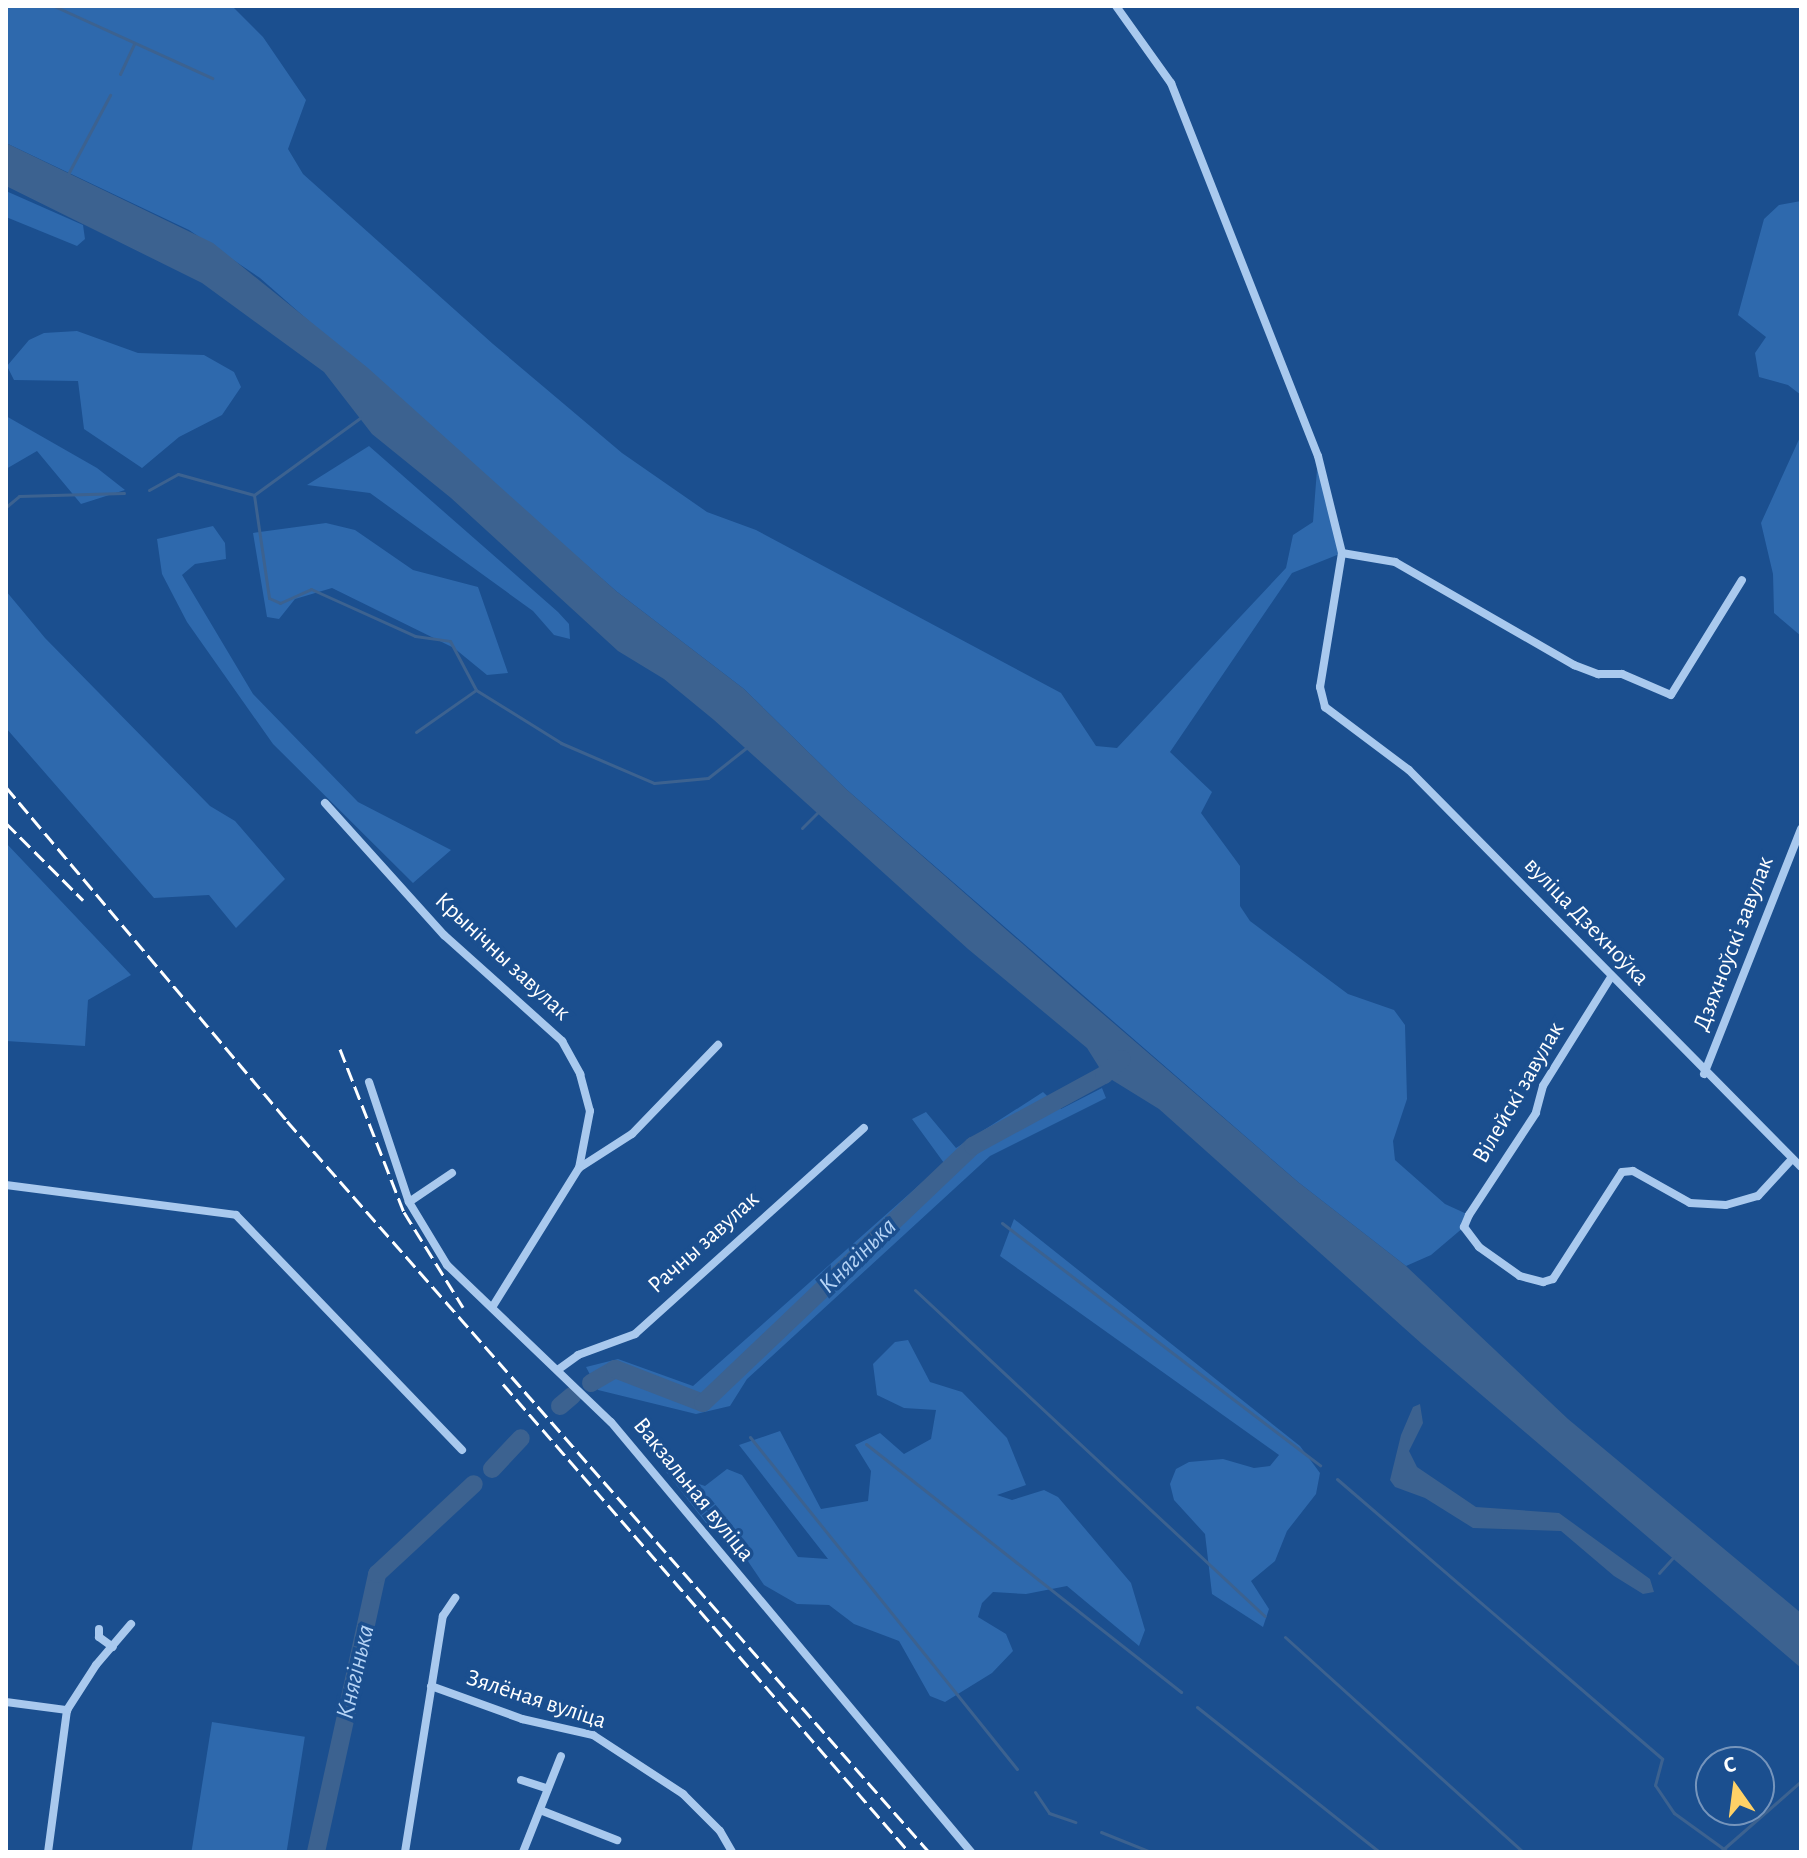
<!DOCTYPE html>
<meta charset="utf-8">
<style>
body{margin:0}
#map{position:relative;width:1807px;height:1858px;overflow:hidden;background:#1b4f8f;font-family:"Alegreya Sans",sans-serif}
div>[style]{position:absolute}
.green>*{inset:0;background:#2e69ad;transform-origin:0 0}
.water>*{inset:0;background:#3c6290}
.stream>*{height:3px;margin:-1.5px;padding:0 1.5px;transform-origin:1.5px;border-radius:1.5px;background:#3c6290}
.river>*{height:18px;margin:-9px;padding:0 9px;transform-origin:9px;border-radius:9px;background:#3c6290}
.street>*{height:8px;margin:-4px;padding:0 4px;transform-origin:4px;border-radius:4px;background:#a9c9ee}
.rail>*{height:3px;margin-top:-1.5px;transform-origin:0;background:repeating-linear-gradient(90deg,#fff 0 14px,transparent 0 20px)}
span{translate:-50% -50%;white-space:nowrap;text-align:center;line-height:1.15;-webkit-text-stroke:7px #1b4f8f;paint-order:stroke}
.street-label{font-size:24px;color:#fff}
.water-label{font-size:26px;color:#b5d3f5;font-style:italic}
.frame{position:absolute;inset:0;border:8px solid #fff;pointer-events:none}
.north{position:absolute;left:1695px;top:1746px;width:80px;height:80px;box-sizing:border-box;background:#1b4f8f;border:2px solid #7695bc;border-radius:50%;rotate:346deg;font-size:22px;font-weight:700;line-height:32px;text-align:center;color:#fff}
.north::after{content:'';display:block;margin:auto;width:28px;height:36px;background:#ffd166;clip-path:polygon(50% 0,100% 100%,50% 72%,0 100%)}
</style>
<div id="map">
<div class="green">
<div style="clip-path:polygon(6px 6px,232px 6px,263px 37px,306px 100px,288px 149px,303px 174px,493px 344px,622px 453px,707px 512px,756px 530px,1061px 693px,1096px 746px,1117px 748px,1286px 568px,1293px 535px,1313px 522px,1318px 456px,1342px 553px,1292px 573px,1170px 752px,1212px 792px,1201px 813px,1240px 866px,1240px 906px,1250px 921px,1348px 994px,1394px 1010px,1405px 1025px,1407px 1099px,1393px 1141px,1395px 1160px,1445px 1204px,1469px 1215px,1464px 1227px,1431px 1255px,1406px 1266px,1298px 1182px,846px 789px,744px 689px,616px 591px,260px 278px,189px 230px,6px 143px)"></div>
<div style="clip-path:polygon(6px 191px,83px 225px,85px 239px,77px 246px,6px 217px)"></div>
<div style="clip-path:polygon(1801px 201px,1801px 395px,1788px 385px,1759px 377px,1755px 353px,1766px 337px,1738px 315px,1764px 219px,1779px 205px)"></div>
<div style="clip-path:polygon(77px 331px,138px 353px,204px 355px,234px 372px,241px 387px,222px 415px,179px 437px,142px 468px,84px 429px,78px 381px,14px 380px,7px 366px,29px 340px,44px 333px)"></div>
<div style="clip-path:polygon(6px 416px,97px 468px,125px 490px,81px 504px,37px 451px,6px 469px)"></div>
<div style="clip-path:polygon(1801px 435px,1801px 636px,1774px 613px,1773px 574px,1761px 523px)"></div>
<div style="clip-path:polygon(369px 446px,558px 612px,569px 624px,570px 639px,554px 635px,533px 611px,370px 493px,307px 485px)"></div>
<div style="clip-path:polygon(326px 523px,355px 530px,413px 570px,478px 587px,508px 673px,487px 675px,454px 648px,332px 588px,295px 599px,279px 619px,267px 617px,253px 533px)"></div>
<div style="clip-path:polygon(213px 526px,225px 543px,226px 559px,195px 564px,182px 575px,253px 694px,358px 802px,451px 850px,413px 883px,273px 744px,187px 622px,162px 574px,157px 539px)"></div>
<div style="clip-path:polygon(6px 591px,45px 638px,210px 806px,235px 821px,285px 879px,236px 928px,209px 895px,154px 898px,6px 728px)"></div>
<div style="clip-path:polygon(6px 843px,131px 975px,88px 1000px,85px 1046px,6px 1041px)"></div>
<div style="clip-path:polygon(1102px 1088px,1106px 1098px,990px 1156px,747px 1379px,730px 1406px,696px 1414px,598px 1390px,586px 1367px,618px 1359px,693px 1386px,944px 1163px,912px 1119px,926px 1112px,956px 1148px,1043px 1092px,1061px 1109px)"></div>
<div style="clip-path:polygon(1014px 1219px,1300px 1446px,1320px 1473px,1316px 1494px,1287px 1531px,1275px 1561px,1251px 1581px,1269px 1609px,1263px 1627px,1212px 1594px,1205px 1534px,1174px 1500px,1170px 1484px,1176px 1469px,1189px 1462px,1223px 1459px,1254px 1468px,1270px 1466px,1279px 1455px,1000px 1256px)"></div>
<div style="clip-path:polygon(908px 1340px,930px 1382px,962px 1392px,1007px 1438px,1026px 1485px,997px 1495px,1012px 1500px,1044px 1490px,1058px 1497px,1131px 1583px,1145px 1630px,1139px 1646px,1067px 1586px,1026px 1594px,993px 1592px,982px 1603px,978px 1617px,1006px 1634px,1013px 1651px,992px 1673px,945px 1702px,930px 1696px,899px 1641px,854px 1624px,829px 1605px,797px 1604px,764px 1585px,737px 1545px,706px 1523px,660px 1464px,670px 1456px,690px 1481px,705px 1486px,727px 1469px,742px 1475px,798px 1557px,828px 1559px,739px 1445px,780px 1431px,821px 1509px,868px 1501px,871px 1471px,855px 1445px,880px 1433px,904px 1454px,931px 1439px,936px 1410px,904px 1408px,877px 1395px,873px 1364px,895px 1342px)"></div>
<div style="left:212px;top:1722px;width:94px;height:131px;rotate:9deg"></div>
</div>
<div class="water">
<div style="clip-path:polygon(6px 143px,213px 243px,368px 368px,616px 591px,744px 689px,846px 789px,1074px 989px,1298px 1182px,1406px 1266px,1568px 1419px,1801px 1613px,1801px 1668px,1422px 1344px,1159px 1109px,1104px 1075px,1087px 1048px,968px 949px,714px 720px,664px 679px,618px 651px,451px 498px,372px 434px,324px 372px,202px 283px,6px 186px)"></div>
<div style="clip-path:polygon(1420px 1404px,1423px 1423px,1409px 1451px,1417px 1467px,1476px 1507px,1559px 1513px,1650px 1579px,1654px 1592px,1643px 1594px,1614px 1576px,1561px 1531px,1473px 1528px,1425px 1498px,1395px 1487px,1390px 1480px,1401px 1435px,1413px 1407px)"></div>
</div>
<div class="stream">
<div style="left:54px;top:6px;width:174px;rotate:24.5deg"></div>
<div style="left:120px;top:74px;width:33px;rotate:-65deg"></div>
<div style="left:67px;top:176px;width:92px;rotate:-62deg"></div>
<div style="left:149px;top:490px;width:33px;rotate:-29deg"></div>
<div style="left:178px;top:474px;width:79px;rotate:15.4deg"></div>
<div style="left:254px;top:495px;width:131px;rotate:-36deg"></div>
<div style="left:254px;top:495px;width:104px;rotate:81.7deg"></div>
<div style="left:269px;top:598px;width:12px;rotate:24deg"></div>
<div style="left:280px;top:603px;width:34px;rotate:-24deg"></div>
<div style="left:311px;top:589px;width:114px;rotate:24.3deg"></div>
<div style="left:415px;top:636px;width:35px;rotate:8deg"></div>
<div style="left:450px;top:641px;width:55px;rotate:62deg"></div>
<div style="left:6px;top:507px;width:17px;rotate:-40deg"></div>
<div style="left:19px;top:496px;width:105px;rotate:-1.6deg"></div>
<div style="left:416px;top:732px;width:73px;rotate:-35deg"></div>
<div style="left:476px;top:690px;width:100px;rotate:31.9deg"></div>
<div style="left:561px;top:743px;width:101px;rotate:23.3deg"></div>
<div style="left:654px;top:783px;width:54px;rotate:-5.3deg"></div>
<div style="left:708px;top:778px;width:48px;rotate:-38.3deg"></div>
<div style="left:802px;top:828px;width:24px;rotate:-45deg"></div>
<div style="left:1002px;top:1223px;width:400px;rotate:37.3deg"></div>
<div style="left:915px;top:1290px;width:478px;rotate:43deg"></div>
<div style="left:750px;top:1437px;width:426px;rotate:51.2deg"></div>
<div style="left:866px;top:1444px;width:401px;rotate:38.2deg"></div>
<div style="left:1337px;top:1479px;width:429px;rotate:40.7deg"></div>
<div style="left:1662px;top:1759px;width:27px;rotate:105deg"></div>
<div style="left:1655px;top:1785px;width:34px;rotate:56deg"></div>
<div style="left:1674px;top:1813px;width:67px;rotate:35.8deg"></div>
<div style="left:1659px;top:1573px;width:24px;rotate:-48deg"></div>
<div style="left:1285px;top:1637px;width:321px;rotate:42.1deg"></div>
<div style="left:1197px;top:1707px;width:233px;rotate:38.5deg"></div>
<div style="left:1035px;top:1792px;width:25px;rotate:56deg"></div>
<div style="left:1049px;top:1813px;width:28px;rotate:19deg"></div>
<div style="left:1101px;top:1832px;width:54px;rotate:21.8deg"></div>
<div style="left:1720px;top:1852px;width:108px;rotate:-41.2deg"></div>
</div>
<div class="river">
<div style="left:591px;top:1383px;width:28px;rotate:-30deg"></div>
<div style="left:615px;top:1369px;width:94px;rotate:21.1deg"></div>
<div style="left:703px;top:1403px;width:373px;rotate:-43.6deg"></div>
<div style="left:973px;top:1146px;width:149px;rotate:-28.5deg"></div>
<div style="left:1104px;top:1075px;width:24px;rotate:-42deg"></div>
<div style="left:560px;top:1406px;width:16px;rotate:-40deg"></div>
<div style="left:492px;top:1469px;width:42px;rotate:-46.9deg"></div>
<div style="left:316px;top:1852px;width:285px;rotate:-77.6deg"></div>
<div style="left:377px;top:1574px;width:132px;rotate:-42.9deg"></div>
</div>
<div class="street">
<div style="left:1116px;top:6px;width:95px;rotate:54.5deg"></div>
<div style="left:1171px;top:83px;width:401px;rotate:68.5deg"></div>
<div style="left:1318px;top:456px;width:100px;rotate:76.1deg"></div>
<div style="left:1342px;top:553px;width:136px;rotate:99.3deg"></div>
<div style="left:1320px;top:687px;width:21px;rotate:76deg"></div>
<div style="left:1325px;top:707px;width:105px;rotate:36.9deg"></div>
<div style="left:1409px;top:770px;width:558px;rotate:45.36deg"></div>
<div style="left:1342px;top:553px;width:54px;rotate:9.6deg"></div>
<div style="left:1395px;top:562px;width:207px;rotate:29.9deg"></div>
<div style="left:1574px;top:665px;width:26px;rotate:21deg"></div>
<div style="left:1598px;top:674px;width:24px"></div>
<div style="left:1622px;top:674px;width:53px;rotate:23.2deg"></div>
<div style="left:1671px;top:695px;width:135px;rotate:-58.3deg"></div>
<div style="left:325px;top:803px;width:178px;rotate:48deg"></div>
<div style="left:444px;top:935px;width:159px;rotate:41.9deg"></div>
<div style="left:562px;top:1041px;width:38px;rotate:61deg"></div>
<div style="left:580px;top:1074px;width:38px;rotate:75deg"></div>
<div style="left:590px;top:1111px;width:58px;rotate:100.9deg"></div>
<div style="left:1611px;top:977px;width:128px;rotate:122deg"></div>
<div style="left:1543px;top:1086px;width:28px;rotate:105deg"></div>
<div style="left:1536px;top:1113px;width:122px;rotate:123.3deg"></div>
<div style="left:1469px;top:1215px;width:13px;rotate:113deg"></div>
<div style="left:1464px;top:1227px;width:25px;rotate:53deg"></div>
<div style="left:1479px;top:1247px;width:50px;rotate:35.3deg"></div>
<div style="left:1520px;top:1276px;width:24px;rotate:15deg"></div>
<div style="left:1543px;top:1282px;width:10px;rotate:-17deg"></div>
<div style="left:1553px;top:1279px;width:127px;rotate:-57.2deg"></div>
<div style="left:1622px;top:1172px;width:11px;rotate:-5deg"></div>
<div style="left:1633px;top:1171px;width:65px;rotate:29.3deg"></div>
<div style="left:1690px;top:1203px;width:36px;rotate:3deg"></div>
<div style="left:1726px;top:1205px;width:33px;rotate:-16deg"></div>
<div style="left:1758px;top:1196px;width:50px;rotate:-47.4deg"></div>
<div style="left:1704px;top:1074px;width:264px;rotate:-68.4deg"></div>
<div style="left:369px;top:1082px;width:126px;rotate:71.6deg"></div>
<div style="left:452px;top:1173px;width:52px;rotate:146deg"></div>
<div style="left:409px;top:1202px;width:74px;rotate:58.9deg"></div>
<div style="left:447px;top:1265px;width:227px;rotate:43.8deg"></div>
<div style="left:611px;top:1422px;width:561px;rotate:50.06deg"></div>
<div style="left:6px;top:1185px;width:232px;rotate:7.4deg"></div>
<div style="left:236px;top:1215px;width:326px;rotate:46.1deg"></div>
<div style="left:493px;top:1306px;width:163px;rotate:-58.1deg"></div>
<div style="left:579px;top:1168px;width:63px;rotate:-32.7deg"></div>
<div style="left:632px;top:1134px;width:124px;rotate:-46deg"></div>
<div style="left:559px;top:1369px;width:24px;rotate:-36deg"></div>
<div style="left:578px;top:1355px;width:61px;rotate:-20.2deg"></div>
<div style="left:635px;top:1334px;width:308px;rotate:-42deg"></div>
<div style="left:99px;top:1629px;width:8px;rotate:90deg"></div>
<div style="left:99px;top:1637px;width:17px;rotate:36deg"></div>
<div style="left:431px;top:1686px;width:97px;rotate:19.9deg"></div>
<div style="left:522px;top:1719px;width:73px;rotate:12.7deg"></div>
<div style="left:593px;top:1735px;width:108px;rotate:33.2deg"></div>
<div style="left:683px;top:1794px;width:52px;rotate:45deg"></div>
<div style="left:720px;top:1831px;width:24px;rotate:60deg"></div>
<div style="left:6px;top:1702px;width:62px;rotate:7.5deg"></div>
<div style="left:67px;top:1710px;width:143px;rotate:97.6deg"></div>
<div style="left:67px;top:1710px;width:54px;rotate:-57.2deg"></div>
<div style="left:96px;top:1665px;width:54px;rotate:-49.5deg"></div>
<div style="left:521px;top:1780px;width:28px;rotate:18deg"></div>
<div style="left:540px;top:1810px;width:83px;rotate:21.3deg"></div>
<div style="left:405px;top:1852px;width:239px;rotate:-80.9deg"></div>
<div style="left:443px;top:1616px;width:22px;rotate:-56deg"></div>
<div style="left:523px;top:1852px;width:103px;rotate:-68.4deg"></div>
</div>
<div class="rail">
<div style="left:6px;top:787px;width:436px;rotate:49.9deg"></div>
<div style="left:287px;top:1121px;width:973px;rotate:48.71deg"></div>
<div style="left:6px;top:823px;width:109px;rotate:45deg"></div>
<div style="left:340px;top:1049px;width:175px;rotate:68.6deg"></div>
<div style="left:404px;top:1212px;width:112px;rotate:58.2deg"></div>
<div style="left:503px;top:1384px;width:620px;rotate:49.06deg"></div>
</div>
<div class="street-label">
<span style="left:1586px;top:922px;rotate:46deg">вуліца Дзехноўка</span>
<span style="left:1734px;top:944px;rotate:-69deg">Дзяхноўскі завулак</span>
<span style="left:502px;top:957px;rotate:43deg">Крынічны завулак</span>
<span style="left:1519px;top:1093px;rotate:-60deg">Вілейскі завулак</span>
<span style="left:704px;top:1243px;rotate:-42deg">Рачны завулак</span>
<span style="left:693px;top:1490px;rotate:51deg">Вакзальная вуліца</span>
<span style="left:536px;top:1700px;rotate:18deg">Зялёная вуліца</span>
</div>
<div class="water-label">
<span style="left:858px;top:1256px;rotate:-44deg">Княгінька</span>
<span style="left:356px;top:1672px;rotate:-77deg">Княгінька</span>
</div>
<div class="frame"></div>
<div class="north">С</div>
</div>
